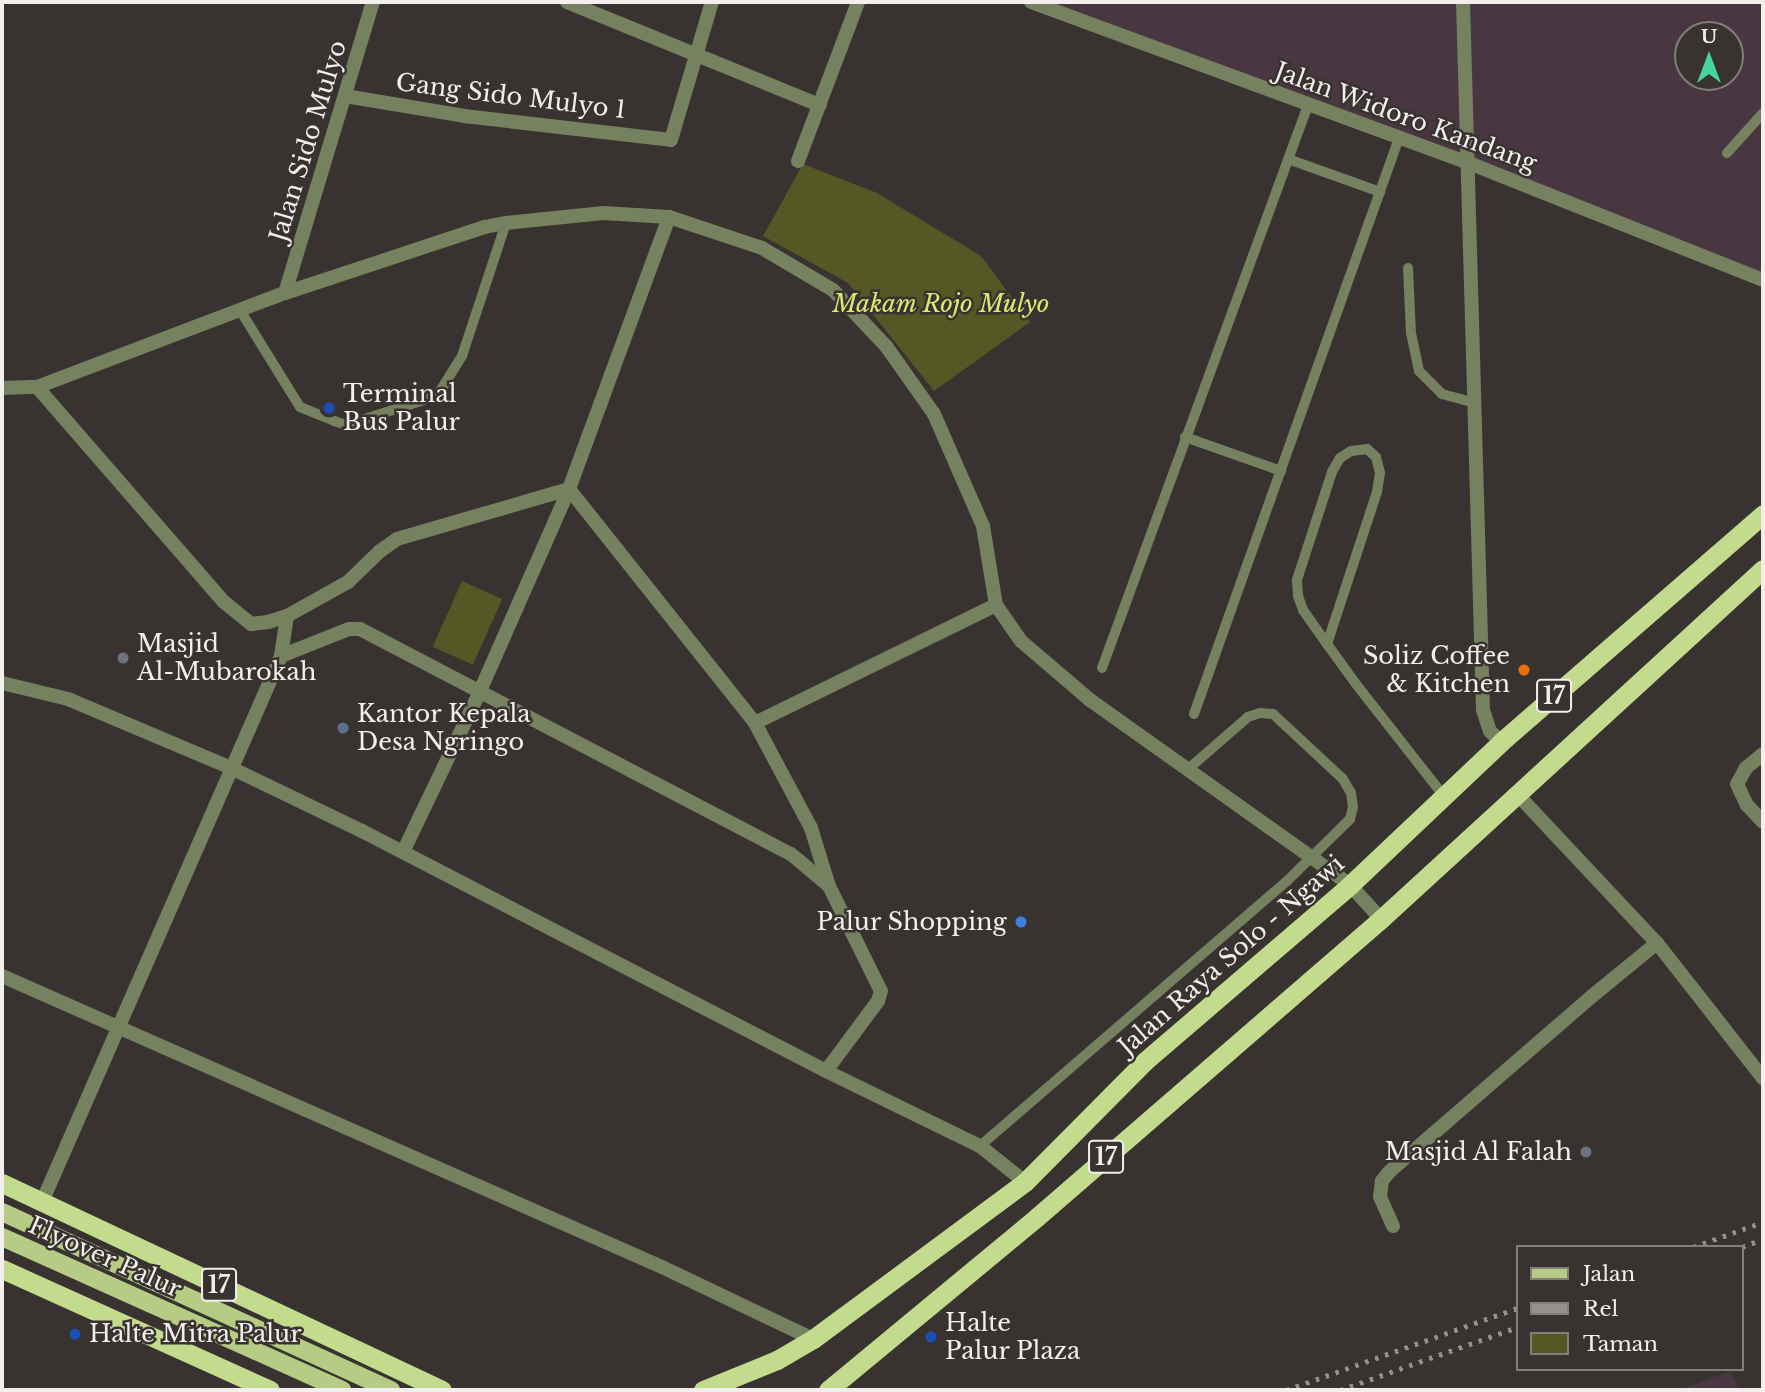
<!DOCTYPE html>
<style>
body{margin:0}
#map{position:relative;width:1765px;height:1392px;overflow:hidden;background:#383330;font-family:"Libre Baskerville",serif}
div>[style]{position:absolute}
.industrial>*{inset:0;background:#483640}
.green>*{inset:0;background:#545824;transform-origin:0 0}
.service>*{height:10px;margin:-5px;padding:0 5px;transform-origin:5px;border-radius:5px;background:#75815f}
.minor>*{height:14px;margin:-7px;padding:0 7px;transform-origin:7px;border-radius:7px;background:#75815f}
.tertiary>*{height:14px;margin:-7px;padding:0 7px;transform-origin:7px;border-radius:7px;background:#75815f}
.primary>*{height:18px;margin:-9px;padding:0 9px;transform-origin:9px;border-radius:9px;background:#b6cc85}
.trunk>*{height:19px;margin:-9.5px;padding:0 9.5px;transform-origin:9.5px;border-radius:9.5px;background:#c2db8c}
.rail>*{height:5px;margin-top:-2.5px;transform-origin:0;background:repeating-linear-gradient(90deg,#94908d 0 3.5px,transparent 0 10.5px)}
.dots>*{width:19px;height:19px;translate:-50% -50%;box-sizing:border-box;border:4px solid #383330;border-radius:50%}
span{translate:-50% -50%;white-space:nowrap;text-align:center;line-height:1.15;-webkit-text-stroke:5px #383330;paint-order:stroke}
.shield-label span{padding:2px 5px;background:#383330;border:2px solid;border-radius:5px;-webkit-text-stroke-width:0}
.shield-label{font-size:23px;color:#f3efed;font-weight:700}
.street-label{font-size:24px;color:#f3efed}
.park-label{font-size:24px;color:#dee76f;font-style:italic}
.poi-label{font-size:24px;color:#f3efed}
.left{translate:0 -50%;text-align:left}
.right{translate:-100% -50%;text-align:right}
.frame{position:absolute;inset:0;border:4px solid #f3efed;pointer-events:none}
.legend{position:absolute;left:1516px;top:1245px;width:228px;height:126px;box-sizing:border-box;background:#383330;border:2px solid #837e7c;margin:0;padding:9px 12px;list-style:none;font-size:21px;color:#f3efed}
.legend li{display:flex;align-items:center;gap:14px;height:35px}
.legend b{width:35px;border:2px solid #837e7c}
.north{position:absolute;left:1674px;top:21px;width:70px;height:70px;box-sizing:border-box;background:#383330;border:2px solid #837e7c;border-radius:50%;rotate:0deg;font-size:19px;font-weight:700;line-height:28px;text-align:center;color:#f3efed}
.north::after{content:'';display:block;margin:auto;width:24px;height:32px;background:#46d49e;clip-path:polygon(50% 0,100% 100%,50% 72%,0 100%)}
</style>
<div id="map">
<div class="industrial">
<div style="clip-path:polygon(evenodd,1032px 2px,1763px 2px,1763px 285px,1399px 138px,1032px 2px,1688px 35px,1730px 35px,1730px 77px,1688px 77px,1688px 35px)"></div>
<div style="clip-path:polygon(1731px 1371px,1739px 1390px,1678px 1390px)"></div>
</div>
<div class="green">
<div style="clip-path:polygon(803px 164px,877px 193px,981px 256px,1030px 322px,934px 391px,848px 283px,763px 236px)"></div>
<div style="left:462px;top:581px;width:44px;height:72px;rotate:24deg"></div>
</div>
<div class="service">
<div style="left:1727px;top:153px;width:54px;rotate:-48deg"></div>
<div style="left:1288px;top:159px;width:98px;rotate:19.7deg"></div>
<div style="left:1408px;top:268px;width:65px;rotate:87.4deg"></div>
<div style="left:1411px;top:333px;width:39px;rotate:78deg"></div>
<div style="left:1419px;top:371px;width:33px;rotate:45deg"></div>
<div style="left:1442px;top:394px;width:34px;rotate:15deg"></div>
<div style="left:240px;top:310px;width:114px;rotate:58.3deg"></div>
<div style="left:300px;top:407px;width:37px;rotate:22deg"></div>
<div style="left:334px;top:421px;width:13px;rotate:18deg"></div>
<div style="left:346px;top:425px;width:96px;rotate:-17.7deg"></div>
<div style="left:437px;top:396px;width:47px;rotate:-58deg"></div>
<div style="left:462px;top:356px;width:140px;rotate:-71.7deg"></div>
<div style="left:1185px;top:437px;width:102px;rotate:19.5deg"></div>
<div style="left:1327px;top:644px;width:160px;rotate:-71.8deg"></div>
<div style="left:1377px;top:492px;width:19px;rotate:-81deg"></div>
<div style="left:1380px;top:473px;width:16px;rotate:-104deg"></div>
<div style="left:1376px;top:457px;width:12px;rotate:-138deg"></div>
<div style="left:1367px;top:449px;width:16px;rotate:173deg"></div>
<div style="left:1351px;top:451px;width:13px;rotate:148deg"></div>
<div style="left:1340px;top:458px;width:16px;rotate:120deg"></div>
<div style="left:1332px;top:472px;width:114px;rotate:108deg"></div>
<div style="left:1297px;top:580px;width:16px;rotate:86deg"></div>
<div style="left:1298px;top:596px;width:15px;rotate:70deg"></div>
<div style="left:1303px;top:610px;width:42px;rotate:54.8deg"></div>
<div style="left:1327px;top:644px;width:49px;rotate:54.1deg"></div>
<div style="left:1356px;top:684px;width:141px;rotate:51.9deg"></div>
<div style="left:1102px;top:668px;width:600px;rotate:-69.9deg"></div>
<div style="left:1194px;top:714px;width:611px;rotate:-70.41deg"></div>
<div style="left:980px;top:1146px;width:406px;rotate:-40.8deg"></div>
<div style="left:1287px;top:881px;width:88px;rotate:-44.5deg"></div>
<div style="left:1350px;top:819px;width:12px;rotate:-76deg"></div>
<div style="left:1353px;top:807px;width:14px;rotate:-98deg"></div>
<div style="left:1351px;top:793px;width:16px;rotate:-120deg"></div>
<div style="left:1343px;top:779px;width:96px;rotate:-137.1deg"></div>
<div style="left:1273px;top:714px;width:13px;rotate:-176deg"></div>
<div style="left:1260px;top:713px;width:13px;rotate:162deg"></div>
<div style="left:1248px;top:717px;width:81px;rotate:139deg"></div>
</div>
<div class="minor">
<div style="left:567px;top:2px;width:273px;rotate:22.2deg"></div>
<div style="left:345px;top:96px;width:121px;rotate:9.5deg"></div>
<div style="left:464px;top:116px;width:208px;rotate:6.6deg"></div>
<div style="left:671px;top:140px;width:144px;rotate:-73.5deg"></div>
<div style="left:798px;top:161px;width:170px;rotate:-69.3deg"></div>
<div style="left:285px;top:293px;width:304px;rotate:-73.2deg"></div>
<div style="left:37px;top:387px;width:285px;rotate:49deg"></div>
<div style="left:224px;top:602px;width:35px;rotate:39deg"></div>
<div style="left:251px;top:624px;width:17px;rotate:-7deg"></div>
<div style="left:268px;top:622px;width:20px;rotate:-18deg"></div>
<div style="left:287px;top:616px;width:70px;rotate:-29.1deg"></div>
<div style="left:348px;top:582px;width:45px;rotate:-44.1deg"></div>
<div style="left:380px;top:551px;width:21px;rotate:-35deg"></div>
<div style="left:397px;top:539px;width:179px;rotate:-16.2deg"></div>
<div style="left:569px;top:489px;width:290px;rotate:-69.8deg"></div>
<div style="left:2px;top:388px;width:35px;rotate:-2deg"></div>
<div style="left:37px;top:387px;width:265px;rotate:-20.8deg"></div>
<div style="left:285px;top:293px;width:211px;rotate:-18.3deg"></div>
<div style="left:485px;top:227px;width:21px;rotate:-11deg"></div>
<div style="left:506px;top:223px;width:98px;rotate:-5.9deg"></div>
<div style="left:603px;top:213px;width:66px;rotate:3.5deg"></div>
<div style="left:669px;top:217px;width:98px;rotate:18.4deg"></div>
<div style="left:762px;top:248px;width:82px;rotate:30.6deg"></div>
<div style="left:833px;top:290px;width:77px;rotate:46.6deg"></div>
<div style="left:886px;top:346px;width:83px;rotate:54.8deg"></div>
<div style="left:934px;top:414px;width:122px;rotate:66.4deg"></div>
<div style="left:983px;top:526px;width:80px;rotate:80.7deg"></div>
<div style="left:996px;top:605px;width:44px;rotate:55.2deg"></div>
<div style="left:1021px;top:641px;width:91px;rotate:40.5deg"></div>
<div style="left:1090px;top:700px;width:319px;rotate:35.4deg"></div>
<div style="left:1350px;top:885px;width:46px;rotate:47.6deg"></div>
<div style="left:281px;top:656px;width:73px;rotate:-21.7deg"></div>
<div style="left:349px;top:629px;width:11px"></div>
<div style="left:360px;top:629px;width:486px;rotate:27.6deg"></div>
<div style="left:791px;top:854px;width:48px;rotate:40deg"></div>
<div style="left:2px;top:683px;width:68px;rotate:13.6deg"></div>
<div style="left:68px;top:699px;width:177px;rotate:22.9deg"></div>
<div style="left:231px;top:768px;width:145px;rotate:25.7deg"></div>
<div style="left:362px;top:831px;width:522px;rotate:27.35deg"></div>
<div style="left:755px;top:723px;width:268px;rotate:-26.1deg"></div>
<div style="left:1763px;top:754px;width:22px;rotate:141deg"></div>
<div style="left:1746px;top:768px;width:18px;rotate:119deg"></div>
<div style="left:1737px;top:784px;width:23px;rotate:65deg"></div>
<div style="left:1747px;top:805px;width:23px;rotate:47deg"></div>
<div style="left:1516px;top:793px;width:206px;rotate:46.8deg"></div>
<div style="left:1657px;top:943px;width:172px;rotate:51.9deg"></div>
<div style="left:403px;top:852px;width:178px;rotate:-64.4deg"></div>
<div style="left:480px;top:691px;width:221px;rotate:-66.2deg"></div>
<div style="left:569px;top:489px;width:299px;rotate:51.5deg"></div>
<div style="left:755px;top:723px;width:119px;rotate:61.9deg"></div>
<div style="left:811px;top:828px;width:61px;rotate:72.8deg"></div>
<div style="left:829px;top:886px;width:117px;rotate:63.7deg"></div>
<div style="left:881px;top:991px;width:10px;rotate:107deg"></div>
<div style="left:878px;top:1001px;width:87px;rotate:126.6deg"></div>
<div style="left:826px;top:1071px;width:171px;rotate:26deg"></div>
<div style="left:980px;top:1146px;width:58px;rotate:38.7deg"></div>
<div style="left:2px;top:976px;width:721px;rotate:23.79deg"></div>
<div style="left:662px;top:1267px;width:167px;rotate:25.5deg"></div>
<div style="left:42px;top:1202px;width:596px;rotate:-66.36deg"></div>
<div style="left:281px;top:656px;width:40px;rotate:-81.5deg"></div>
<div style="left:1393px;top:1226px;width:32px;rotate:-114deg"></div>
<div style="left:1380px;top:1197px;width:16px;rotate:-83deg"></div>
<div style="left:1382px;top:1181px;width:11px;rotate:-52deg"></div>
<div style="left:1389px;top:1172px;width:267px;rotate:-40.9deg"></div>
<div style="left:1591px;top:997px;width:85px;rotate:-39.3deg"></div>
</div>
<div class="tertiary">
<div style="left:1031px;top:2px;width:467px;rotate:20.2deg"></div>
<div style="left:1469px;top:163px;width:316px;rotate:21.7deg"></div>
<div style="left:1463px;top:2px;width:708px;rotate:88.38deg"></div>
<div style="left:1483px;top:710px;width:22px;rotate:72deg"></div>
<div style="left:1490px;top:731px;width:16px;rotate:45deg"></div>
</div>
<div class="primary">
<div style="left:2px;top:1212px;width:428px;rotate:24.6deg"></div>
<div style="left:2px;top:1237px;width:373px;rotate:24.2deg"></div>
</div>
<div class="trunk">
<div style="left:2px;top:1183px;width:486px;rotate:25.2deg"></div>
<div style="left:2px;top:1269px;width:294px;rotate:24.3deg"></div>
<div style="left:703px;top:1390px;width:80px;rotate:-22.1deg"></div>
<div style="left:777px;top:1360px;width:42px;rotate:-30.3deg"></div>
<div style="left:813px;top:1339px;width:264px;rotate:-36.5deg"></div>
<div style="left:1025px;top:1182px;width:170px;rotate:-45.2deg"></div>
<div style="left:1145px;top:1061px;width:270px;rotate:-40.6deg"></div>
<div style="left:1350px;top:885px;width:208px;rotate:-43.4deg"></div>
<div style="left:1501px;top:742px;width:347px;rotate:-41deg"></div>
<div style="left:828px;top:1390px;width:271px;rotate:-39.6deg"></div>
<div style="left:1037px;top:1217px;width:455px;rotate:-40.9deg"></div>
<div style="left:1381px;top:919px;width:518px;rotate:-42.5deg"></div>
</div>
<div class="rail">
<div style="left:1693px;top:1247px;width:74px;rotate:-19.7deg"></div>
<div style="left:1742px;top:1247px;width:22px;rotate:-21deg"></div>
<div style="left:1286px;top:1390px;width:246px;rotate:-19.5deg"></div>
<div style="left:1340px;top:1390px;width:189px;rotate:-19.5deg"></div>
</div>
<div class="dots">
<div style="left:329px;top:408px;background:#1a4fb4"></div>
<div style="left:123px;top:658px;background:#6b7280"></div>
<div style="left:1524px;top:670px;background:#e8710a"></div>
<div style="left:343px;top:728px;background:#5c6f8a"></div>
<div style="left:1021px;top:922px;background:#3f7fe0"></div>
<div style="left:1586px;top:1152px;background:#6b7280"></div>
<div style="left:75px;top:1334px;background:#1a4fb4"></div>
<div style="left:931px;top:1337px;background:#1a4fb4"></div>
</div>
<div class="shield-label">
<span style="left:1554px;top:696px">17</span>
<span style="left:1106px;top:1157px">17</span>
<span style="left:219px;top:1285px">17</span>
</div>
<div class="street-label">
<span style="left:511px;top:96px;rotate:7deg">Gang Sido Mulyo 1</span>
<span style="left:1406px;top:117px;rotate:20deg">Jalan Widoro Kandang</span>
<span style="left:308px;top:141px;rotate:-73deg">Jalan Sido Mulyo</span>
<span style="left:1231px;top:955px;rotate:-41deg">Jalan Raya Solo - Ngawi</span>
<span style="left:105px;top:1257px;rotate:24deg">Flyover Palur</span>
</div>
<div class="park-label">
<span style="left:941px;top:304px">Makam Rojo Mulyo</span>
</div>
<div class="poi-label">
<span class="left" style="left:343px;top:408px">Terminal<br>Bus Palur</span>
<span class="left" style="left:137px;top:658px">Masjid<br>Al-Mubarokah</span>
<span class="right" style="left:1510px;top:670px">Soliz Coffee<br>&amp; Kitchen</span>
<span class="left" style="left:357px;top:728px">Kantor Kepala<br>Desa Ngringo</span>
<span class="right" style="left:1007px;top:922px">Palur Shopping</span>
<span class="right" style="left:1572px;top:1152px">Masjid Al Falah</span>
<span class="left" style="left:945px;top:1337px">Halte<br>Palur Plaza</span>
<span class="left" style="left:89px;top:1334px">Halte Mitra Palur</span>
</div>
<div class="frame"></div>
<ul class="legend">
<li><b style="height:9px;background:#b6cc85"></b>Jalan</li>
<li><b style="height:9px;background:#94908d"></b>Rel</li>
<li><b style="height:19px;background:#545824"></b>Taman</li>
</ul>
<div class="north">U</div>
</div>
